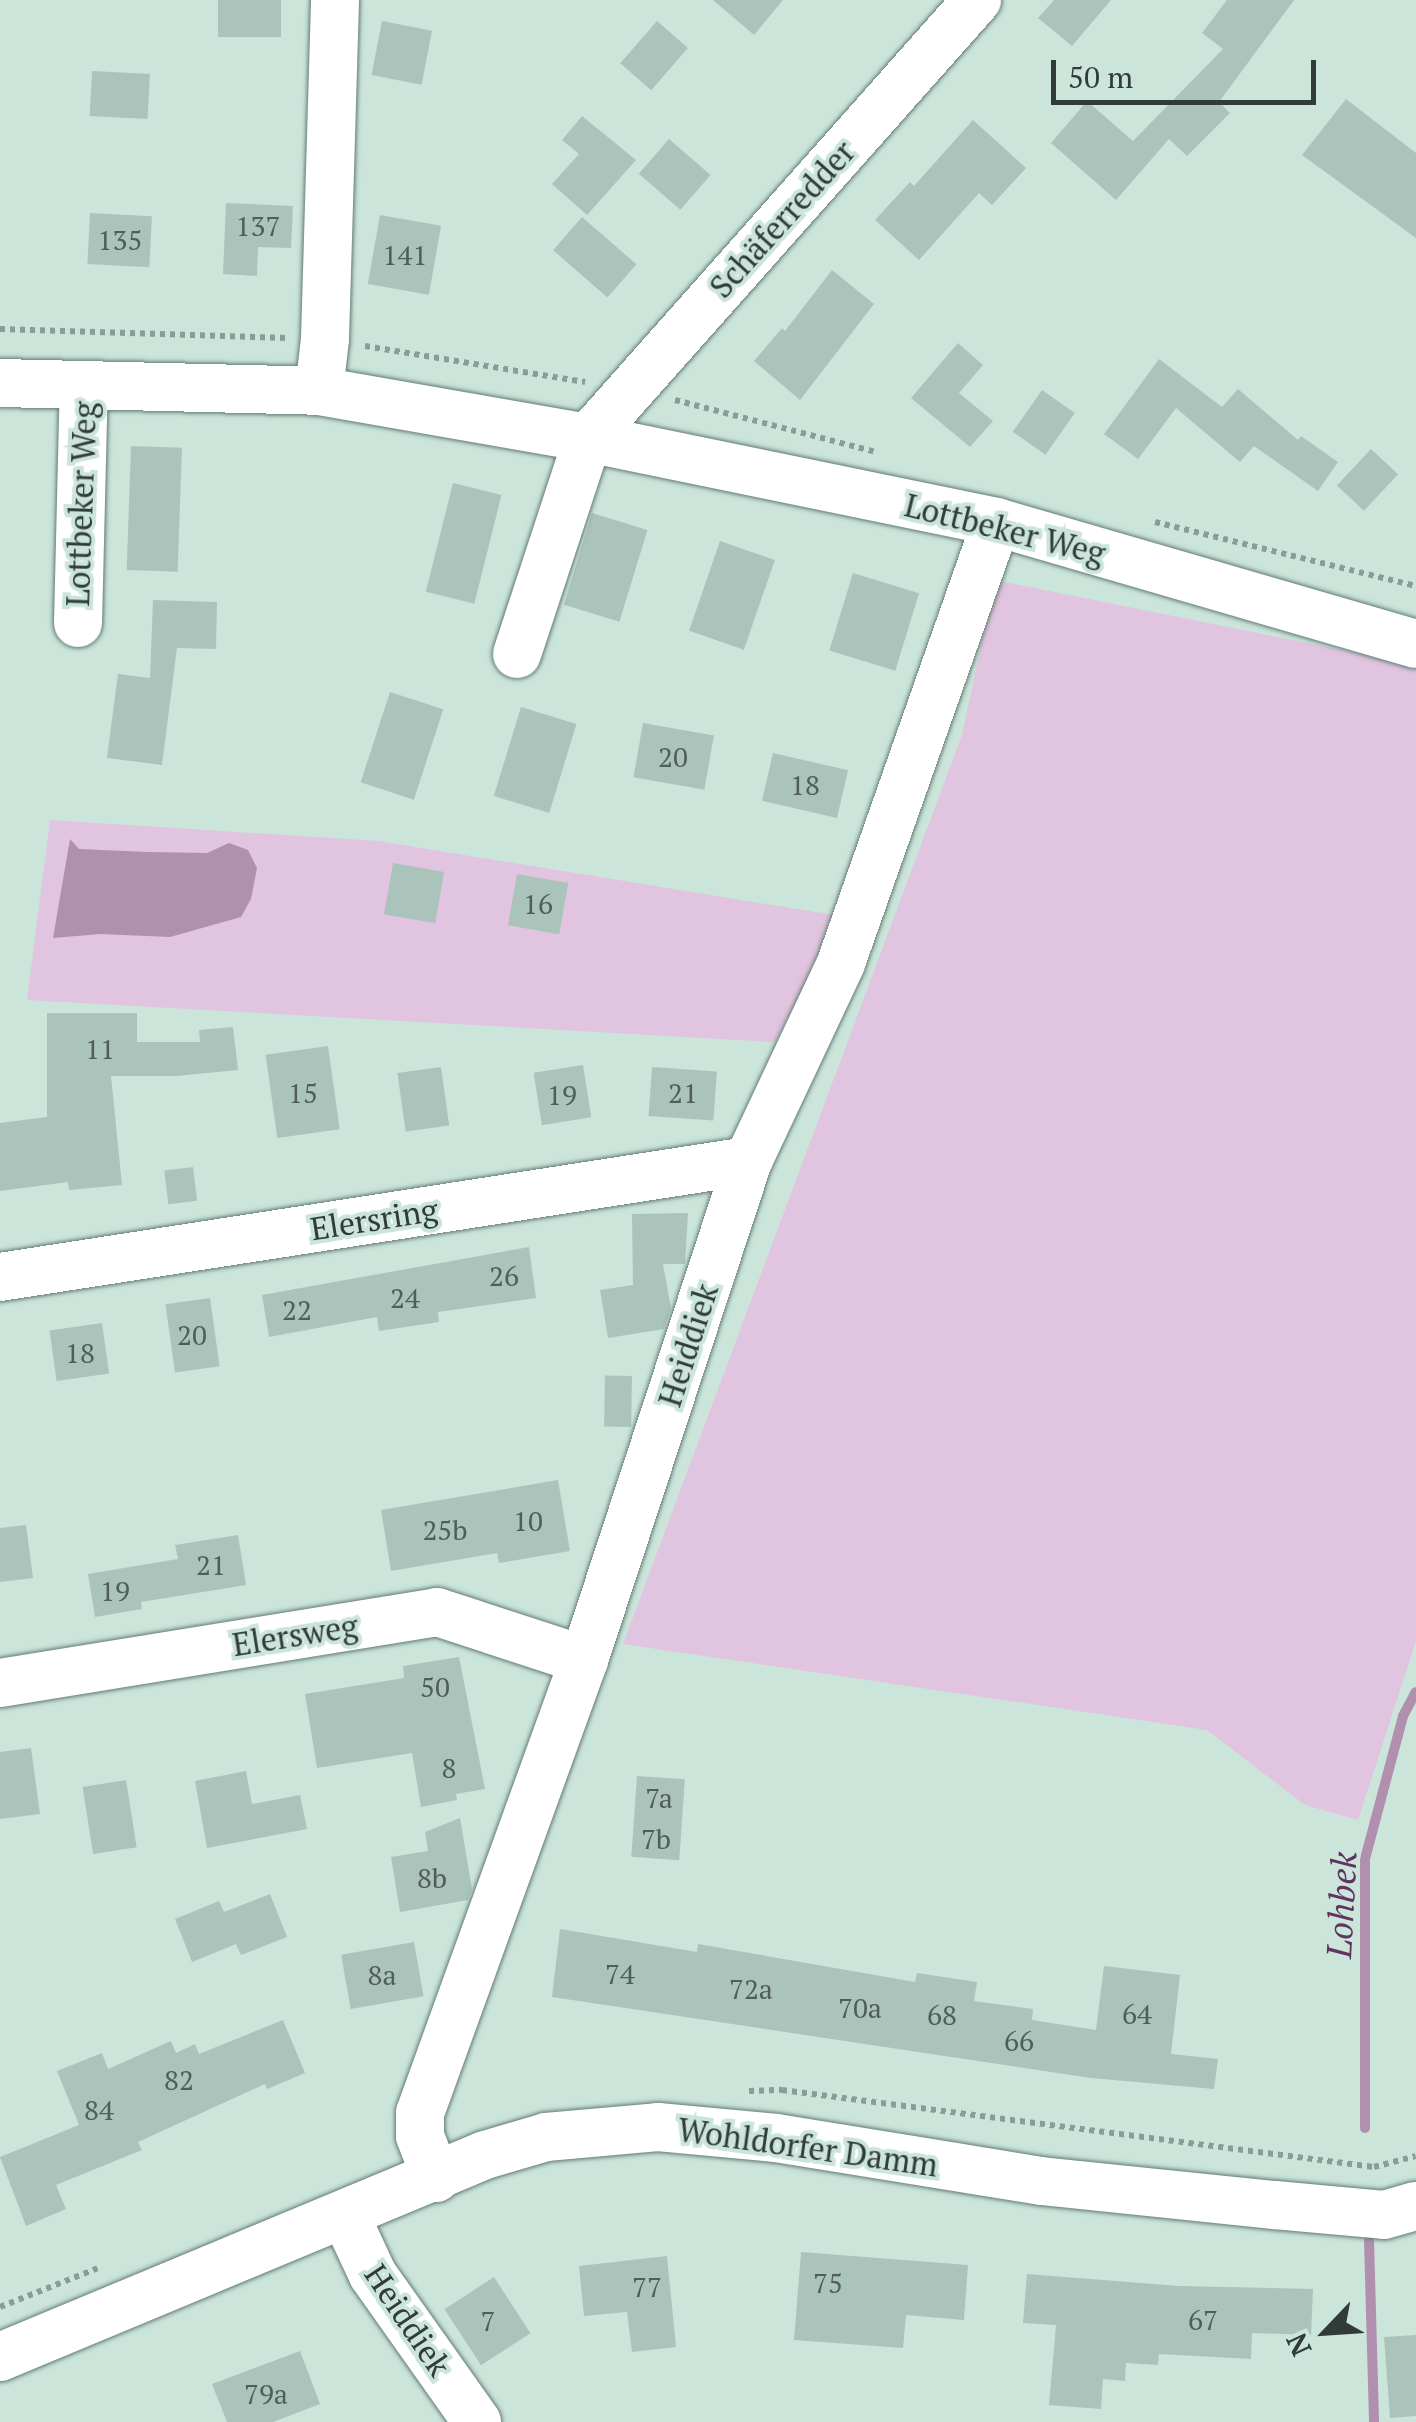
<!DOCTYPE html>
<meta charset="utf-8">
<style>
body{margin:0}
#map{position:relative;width:1416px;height:2422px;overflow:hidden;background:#cbe5db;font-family:"PT Serif",serif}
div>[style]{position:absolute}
.green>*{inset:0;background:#e1c4e0}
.water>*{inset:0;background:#b08faf}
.stream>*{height:10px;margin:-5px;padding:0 5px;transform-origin:5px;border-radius:5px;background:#b08faf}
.building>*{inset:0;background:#abc4bb;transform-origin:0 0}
.path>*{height:6px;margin-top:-3px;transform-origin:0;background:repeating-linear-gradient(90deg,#899c95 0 5px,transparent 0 10px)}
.roads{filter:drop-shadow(0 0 2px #647c73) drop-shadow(0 0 2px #647c73)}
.minor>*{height:48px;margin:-24px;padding:0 24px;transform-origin:24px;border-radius:24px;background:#fff}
span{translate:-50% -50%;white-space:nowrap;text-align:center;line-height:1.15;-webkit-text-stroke:8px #cbe5db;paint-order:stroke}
.number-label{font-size:28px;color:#505e59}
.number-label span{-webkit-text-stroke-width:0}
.street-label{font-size:32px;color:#313c38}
.water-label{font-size:35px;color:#603460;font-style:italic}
.north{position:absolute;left:1276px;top:2282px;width:100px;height:100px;-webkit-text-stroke:8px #cbe5db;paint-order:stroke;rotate:245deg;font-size:28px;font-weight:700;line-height:40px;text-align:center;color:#313c38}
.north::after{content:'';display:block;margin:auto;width:35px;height:45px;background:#313c38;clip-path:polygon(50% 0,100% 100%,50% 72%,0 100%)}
.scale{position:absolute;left:1051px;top:60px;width:265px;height:45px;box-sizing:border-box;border:5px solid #313c38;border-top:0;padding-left:12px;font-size:30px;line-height:35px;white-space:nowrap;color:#313c38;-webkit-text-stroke:8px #cbe5db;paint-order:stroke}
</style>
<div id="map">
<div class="green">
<div style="clip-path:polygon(995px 580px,1416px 665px,1416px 1641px,1358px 1820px,1305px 1805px,1207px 1730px,623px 1644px,962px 735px)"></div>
<div style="clip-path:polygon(50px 820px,378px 841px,840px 916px,775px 1042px,27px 1000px)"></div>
</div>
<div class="water">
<div style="clip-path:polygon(70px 839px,79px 849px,148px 852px,207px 853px,229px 843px,248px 850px,257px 868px,251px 899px,241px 917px,170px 937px,100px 934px,53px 938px)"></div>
</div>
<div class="stream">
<div style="left:1365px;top:2128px;width:269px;rotate:-90deg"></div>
<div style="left:1365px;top:1859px;width:148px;rotate:-75.1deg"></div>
<div style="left:1403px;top:1716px;width:27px;rotate:-62deg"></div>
<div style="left:1369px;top:2241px;width:181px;rotate:88.4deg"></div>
</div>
<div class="building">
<div style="left:218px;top:0;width:63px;height:37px"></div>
<div style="clip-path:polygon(713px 0,783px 0,754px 35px)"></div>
<div style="clip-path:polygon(1054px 0,1111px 0,1072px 46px,1038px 18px)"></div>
<div style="clip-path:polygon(1227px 0,1294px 0,1219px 102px,1230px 113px,1187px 156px,1169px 139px,1116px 200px,1051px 143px,1087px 101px,1133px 141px,1223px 49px,1202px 33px)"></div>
<div style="left:382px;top:21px;width:51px;height:55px;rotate:11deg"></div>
<div style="left:657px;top:21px;width:41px;height:56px;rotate:41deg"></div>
<div style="left:92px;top:71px;width:58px;height:45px;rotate:3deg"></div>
<div style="clip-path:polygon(1346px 99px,1416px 153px,1416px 238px,1302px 155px)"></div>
<div style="clip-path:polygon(582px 116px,636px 160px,587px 215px,552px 184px,579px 154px,562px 140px)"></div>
<div style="clip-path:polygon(973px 120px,1026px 168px,992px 205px,979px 193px,919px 260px,875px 220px,910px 182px,914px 186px)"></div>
<div style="left:669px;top:139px;width:55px;height:46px;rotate:41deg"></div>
<div style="clip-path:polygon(226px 203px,293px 206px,291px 248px,258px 247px,257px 276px,223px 274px)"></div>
<div style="left:90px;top:213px;width:62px;height:51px;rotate:3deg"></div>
<div style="left:380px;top:215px;width:62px;height:70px;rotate:10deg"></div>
<div style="left:582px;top:217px;width:72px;height:44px;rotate:41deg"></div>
<div style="clip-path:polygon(832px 270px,874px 304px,800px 400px,754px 361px,782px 328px,785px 331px)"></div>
<div style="clip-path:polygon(958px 343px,983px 365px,959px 393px,993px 421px,970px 447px,911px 398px)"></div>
<div style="clip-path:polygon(1159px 359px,1222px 407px,1238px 389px,1298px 440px,1301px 436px,1338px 462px,1318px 491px,1254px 446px,1240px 462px,1176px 408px,1138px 459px,1104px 434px)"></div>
<div style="left:1042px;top:390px;width:40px;height:51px;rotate:35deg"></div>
<div style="left:131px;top:446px;width:51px;height:124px;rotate:2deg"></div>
<div style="left:1371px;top:449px;width:37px;height:50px;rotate:43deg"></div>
<div style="left:453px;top:483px;width:50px;height:112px;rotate:14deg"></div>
<div style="left:592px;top:513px;width:58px;height:96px;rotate:17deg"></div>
<div style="left:720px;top:541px;width:58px;height:95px;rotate:19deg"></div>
<div style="left:853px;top:573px;width:69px;height:81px;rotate:17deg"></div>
<div style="clip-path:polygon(153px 600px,217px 602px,216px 649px,177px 648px,162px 765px,107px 758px,118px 674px,150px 678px)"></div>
<div style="left:390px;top:692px;width:56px;height:95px;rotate:18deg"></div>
<div style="left:521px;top:707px;width:58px;height:93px;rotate:17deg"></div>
<div style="left:643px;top:723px;width:72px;height:55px;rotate:10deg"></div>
<div style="left:773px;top:753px;width:77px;height:49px;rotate:13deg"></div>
<div style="left:393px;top:863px;width:52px;height:52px;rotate:10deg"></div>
<div style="left:517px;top:874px;width:52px;height:52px;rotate:10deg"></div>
<div style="clip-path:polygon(47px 1013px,137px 1013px,137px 1042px,200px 1042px,199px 1030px,233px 1027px,238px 1070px,176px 1076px,111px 1076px,122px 1185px,69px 1190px,68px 1182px,0 1191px,0 1123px,47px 1117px)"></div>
<div style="left:328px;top:1046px;width:84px;height:63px;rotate:82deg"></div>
<div style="left:583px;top:1065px;width:53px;height:50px;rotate:81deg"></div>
<div style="left:441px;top:1067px;width:59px;height:44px;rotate:82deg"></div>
<div style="left:652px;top:1067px;width:65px;height:49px;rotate:4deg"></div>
<div style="left:193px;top:1167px;width:34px;height:29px;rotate:83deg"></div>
<div style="clip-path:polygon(688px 1213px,685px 1264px,663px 1264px,671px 1308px,664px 1329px,608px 1338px,600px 1290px,633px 1285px,632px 1214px)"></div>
<div style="clip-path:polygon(529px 1247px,536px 1298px,438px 1312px,439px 1322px,379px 1331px,377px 1317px,269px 1337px,262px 1295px)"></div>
<div style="left:210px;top:1298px;width:69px;height:45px;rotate:82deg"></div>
<div style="left:102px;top:1323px;width:51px;height:53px;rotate:82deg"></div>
<div style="left:632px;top:1376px;width:51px;height:27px;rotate:91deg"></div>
<div style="clip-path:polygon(558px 1480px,570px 1551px,499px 1563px,497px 1553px,391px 1571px,381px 1510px)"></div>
<div style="clip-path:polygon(26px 1525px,33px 1578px,0 1582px,0 1528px)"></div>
<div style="clip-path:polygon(238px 1535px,246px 1585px,141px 1602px,142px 1609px,95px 1617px,88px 1574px,178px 1559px,175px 1545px)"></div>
<div style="clip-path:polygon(459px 1657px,485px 1789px,456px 1794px,457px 1800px,421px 1807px,412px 1753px,317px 1768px,305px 1694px,404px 1678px,403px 1666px)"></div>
<div style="clip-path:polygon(31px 1748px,40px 1814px,0 1819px,0 1752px)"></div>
<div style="clip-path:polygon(246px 1771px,252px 1804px,300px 1795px,307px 1829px,207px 1848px,195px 1781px)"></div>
<div style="left:637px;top:1776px;width:48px;height:81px;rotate:4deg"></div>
<div style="left:126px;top:1780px;width:68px;height:44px;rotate:81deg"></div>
<div style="clip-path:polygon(460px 1818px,472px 1889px,468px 1900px,400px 1912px,391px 1857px,428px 1851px,425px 1832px)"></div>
<div style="clip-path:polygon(270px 1894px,287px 1937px,241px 1955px,236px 1944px,192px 1962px,175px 1919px,219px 1901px,224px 1912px)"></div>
<div style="clip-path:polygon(560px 1929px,697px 1952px,698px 1944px,915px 1982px,917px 1973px,977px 1982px,974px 2001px,1033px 2009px,1032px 2020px,1096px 2030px,1104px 1966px,1180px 1975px,1171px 2054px,1218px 2059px,1214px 2089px,1091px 2078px,552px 1997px)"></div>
<div style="left:414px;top:1942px;width:55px;height:74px;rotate:80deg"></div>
<div style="clip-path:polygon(283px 2020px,305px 2073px,267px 2089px,265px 2084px,138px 2142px,142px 2150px,56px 2185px,66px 2209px,26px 2226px,0 2157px,79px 2125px,57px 2071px,102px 2053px,108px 2069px,171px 2041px,176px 2053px,195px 2044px,199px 2054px)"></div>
<div style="clip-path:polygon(801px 2252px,968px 2265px,964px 2320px,906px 2315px,903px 2348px,794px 2340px)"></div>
<div style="clip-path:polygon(667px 2256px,676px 2347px,632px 2352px,627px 2312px,584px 2316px,579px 2266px)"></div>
<div style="clip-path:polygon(1027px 2274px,1179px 2286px,1313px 2289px,1311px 2335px,1252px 2333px,1251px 2359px,1159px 2354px,1158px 2365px,1126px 2363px,1125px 2381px,1103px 2379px,1101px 2409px,1049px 2405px,1056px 2325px,1023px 2323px)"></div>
<div style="left:494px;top:2277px;width:67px;height:59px;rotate:57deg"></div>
<div style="clip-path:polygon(1416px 2335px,1416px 2416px,1390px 2418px,1384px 2337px)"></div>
<div style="clip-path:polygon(300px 2351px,320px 2404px,273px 2422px,227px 2422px,212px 2384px)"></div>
</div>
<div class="path">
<div style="left:0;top:329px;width:288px;rotate:1.8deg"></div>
<div style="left:365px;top:346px;width:223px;rotate:9.3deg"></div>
<div style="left:675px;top:400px;width:208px;rotate:14.5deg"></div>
<div style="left:1155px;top:522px;width:269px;rotate:13.8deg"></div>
<div style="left:749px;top:2091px;width:33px;rotate:-2deg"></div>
<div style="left:782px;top:2090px;width:597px;rotate:7.41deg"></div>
<div style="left:1374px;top:2167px;width:43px;rotate:-14.7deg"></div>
<div style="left:0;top:2307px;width:105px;rotate:-21.7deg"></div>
</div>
<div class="roads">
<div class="minor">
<div style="left:0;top:383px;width:319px;rotate:1.4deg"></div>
<div style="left:319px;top:391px;width:273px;rotate:9.9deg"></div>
<div style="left:588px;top:438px;width:417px;rotate:11.6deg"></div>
<div style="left:996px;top:522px;width:437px;rotate:16.2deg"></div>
<div style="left:319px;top:391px;width:52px;rotate:-83.4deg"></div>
<div style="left:325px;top:339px;width:339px;rotate:-88.3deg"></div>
<div style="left:78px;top:623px;width:238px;rotate:-88.6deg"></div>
<div style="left:517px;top:654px;width:227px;rotate:-71.8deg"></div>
<div style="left:588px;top:438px;width:586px;rotate:-48.39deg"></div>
<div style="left:0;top:1277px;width:757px;rotate:-8.82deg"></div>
<div style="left:0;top:1683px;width:443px;rotate:-9.2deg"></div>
<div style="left:437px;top:1612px;width:155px;rotate:18.1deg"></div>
<div style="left:436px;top:2178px;width:45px;rotate:-110.9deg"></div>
<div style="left:420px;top:2136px;width:23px;rotate:-90deg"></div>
<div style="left:420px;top:2113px;width:482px;rotate:-70.1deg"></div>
<div style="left:584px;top:1660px;width:525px;rotate:-71.81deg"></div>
<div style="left:748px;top:1161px;width:219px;rotate:-64.8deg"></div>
<div style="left:841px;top:963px;width:467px;rotate:-70.6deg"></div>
<div style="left:345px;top:2215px;width:66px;rotate:65deg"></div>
<div style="left:373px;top:2275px;width:180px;rotate:54.7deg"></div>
<div style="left:0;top:2357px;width:525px;rotate:-22.61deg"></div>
<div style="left:485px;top:2155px;width:64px;rotate:-16.4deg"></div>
<div style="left:546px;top:2137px;width:112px;rotate:-5.1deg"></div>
<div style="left:658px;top:2127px;width:119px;rotate:5.3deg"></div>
<div style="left:776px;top:2138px;width:268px;rotate:9.2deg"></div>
<div style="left:1041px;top:2181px;width:235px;rotate:5.9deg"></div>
<div style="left:1275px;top:2205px;width:109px;rotate:5.2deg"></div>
<div style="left:1384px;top:2215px;width:33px;rotate:-16deg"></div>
</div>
</div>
<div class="number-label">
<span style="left:258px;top:226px">137</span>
<span style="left:120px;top:240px">135</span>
<span style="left:405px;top:255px">141</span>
<span style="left:673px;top:757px">20</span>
<span style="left:805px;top:785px">18</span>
<span style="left:538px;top:904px">16</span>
<span style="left:100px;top:1049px">11</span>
<span style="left:303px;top:1093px">15</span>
<span style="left:683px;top:1093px">21</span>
<span style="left:562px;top:1095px">19</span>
<span style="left:504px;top:1276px">26</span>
<span style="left:405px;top:1298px">24</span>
<span style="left:297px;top:1310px">22</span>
<span style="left:192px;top:1335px">20</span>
<span style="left:80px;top:1353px">18</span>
<span style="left:528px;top:1521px">10</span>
<span style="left:445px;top:1530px">25b</span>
<span style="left:211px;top:1565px">21</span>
<span style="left:115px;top:1591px">19</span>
<span style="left:435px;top:1687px">50</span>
<span style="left:449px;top:1768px">8</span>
<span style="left:659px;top:1798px">7a</span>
<span style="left:656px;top:1839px">7b</span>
<span style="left:432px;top:1878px">8b</span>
<span style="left:620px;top:1974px">74</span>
<span style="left:382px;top:1975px">8a</span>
<span style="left:751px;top:1989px">72a</span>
<span style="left:860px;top:2008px">70a</span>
<span style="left:1137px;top:2014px">64</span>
<span style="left:942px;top:2015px">68</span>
<span style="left:1019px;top:2041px">66</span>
<span style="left:179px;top:2080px">82</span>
<span style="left:99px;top:2110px">84</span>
<span style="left:828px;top:2283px">75</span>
<span style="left:647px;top:2287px">77</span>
<span style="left:1203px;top:2320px">67</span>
<span style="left:488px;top:2321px">7</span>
<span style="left:266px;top:2394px">79a</span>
</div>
<div class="street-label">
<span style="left:782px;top:219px;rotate:-48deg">Schäferredder</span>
<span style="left:81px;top:504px;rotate:-88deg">Lottbeker Weg</span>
<span style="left:1005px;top:529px;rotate:14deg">Lottbeker Weg</span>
<span style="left:374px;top:1219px;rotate:-9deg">Elersring</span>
<span style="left:688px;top:1345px;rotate:-72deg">Heiddiek</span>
<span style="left:295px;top:1635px;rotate:-9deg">Elersweg</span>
<span style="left:808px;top:2147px;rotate:8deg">Wohldorfer Damm</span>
<span style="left:408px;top:2320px;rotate:56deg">Heiddiek</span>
</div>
<div class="water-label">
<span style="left:1341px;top:1905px;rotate:-87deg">Lohbek</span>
</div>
<div class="north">N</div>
<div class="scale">50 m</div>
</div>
